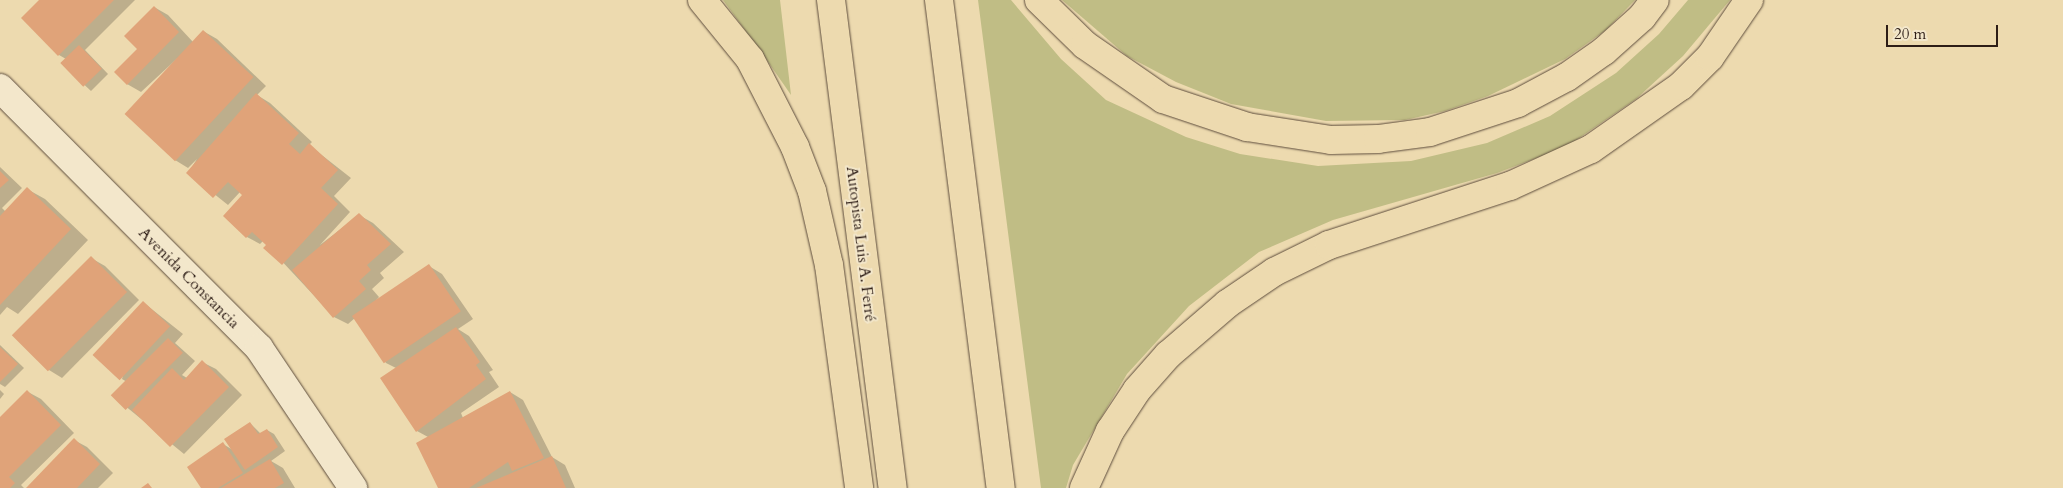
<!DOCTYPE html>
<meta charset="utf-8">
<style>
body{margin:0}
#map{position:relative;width:2063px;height:488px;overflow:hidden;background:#eddaaf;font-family:Cardo,serif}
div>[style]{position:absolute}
.green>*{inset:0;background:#c0bd85}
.shadow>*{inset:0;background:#0003}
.building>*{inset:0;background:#e0a379;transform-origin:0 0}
.roads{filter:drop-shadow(0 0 1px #5d4c3c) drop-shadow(0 0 1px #5d4c3c)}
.street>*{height:28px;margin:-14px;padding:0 14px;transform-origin:14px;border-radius:14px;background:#f3e7cb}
.highway>*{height:28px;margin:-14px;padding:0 14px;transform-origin:14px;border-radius:14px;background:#eddaaf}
span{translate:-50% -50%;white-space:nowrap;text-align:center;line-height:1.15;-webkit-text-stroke:4px #f3e7cb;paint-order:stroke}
.street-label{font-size:16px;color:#2d1d16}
.scale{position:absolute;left:1886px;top:25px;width:112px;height:22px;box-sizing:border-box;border:2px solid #2d1d16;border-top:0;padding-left:6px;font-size:15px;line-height:18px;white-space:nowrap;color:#2d1d16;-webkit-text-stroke:4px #f3e7cb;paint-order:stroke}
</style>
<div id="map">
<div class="green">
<div style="clip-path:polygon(723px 0,780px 0,791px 95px,766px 59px)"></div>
<div style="clip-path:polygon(978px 0,1011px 0,1061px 59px,1106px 100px,1186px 137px,1240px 154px,1318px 166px,1411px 161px,1487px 143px,1550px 116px,1616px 73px,1659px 34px,1688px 0,1730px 0,1683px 56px,1636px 99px,1566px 147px,1497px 173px,1333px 220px,1259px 252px,1189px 306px,1127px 374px,1073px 465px,1066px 488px,1041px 488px)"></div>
<div style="clip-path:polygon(1062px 0,1635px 0,1606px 30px,1565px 59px,1488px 96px,1445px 111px,1405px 120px,1326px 121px,1231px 104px,1176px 82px,1127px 56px)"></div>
</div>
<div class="shadow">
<div style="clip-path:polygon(41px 0,135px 0,85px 50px,108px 74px,91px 91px,61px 63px,66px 59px,59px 55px)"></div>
<div style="clip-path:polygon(154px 7px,168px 15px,193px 42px,203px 31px,217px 39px,266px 86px,257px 95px,270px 103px,312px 142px,309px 145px,351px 178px,334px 196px,350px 212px,320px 245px,359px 215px,373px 223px,404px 252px,380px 273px,384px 278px,372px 289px,379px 297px,373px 304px,429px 266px,442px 274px,473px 319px,458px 329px,469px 336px,493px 370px,489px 372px,499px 387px,461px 413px,463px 418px,510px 392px,523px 400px,552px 457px,565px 465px,575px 488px,439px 488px,428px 437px,417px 431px,396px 368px,386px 363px,355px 318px,348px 324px,334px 317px,263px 241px,260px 244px,247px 237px,244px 195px,240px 192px,228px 205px,188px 173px,197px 159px,188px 168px,175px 160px,181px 55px,141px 92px,127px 84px)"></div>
<div style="clip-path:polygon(0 167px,22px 188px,2px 208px,6px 212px,27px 189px,45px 199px,88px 240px,18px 314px,7px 307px,0 315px)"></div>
<div style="clip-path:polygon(91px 258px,105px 266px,139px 300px,62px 378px,49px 370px,14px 336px)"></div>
<div style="clip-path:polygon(144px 303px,183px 334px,175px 343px,195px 361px,182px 375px,187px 378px,202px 362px,216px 369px,242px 395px,184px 454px,113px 396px,127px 382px,122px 379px)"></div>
<div style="clip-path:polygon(0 345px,24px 368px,5px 387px,0 384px)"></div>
<div style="clip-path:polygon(0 390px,4px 394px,0 399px)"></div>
<div style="clip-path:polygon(28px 392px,41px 399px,74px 433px,21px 485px,24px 488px,0 488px,0 419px)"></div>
<div style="clip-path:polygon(250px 423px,261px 434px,267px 430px,274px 434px,285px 451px,271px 461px,283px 468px,295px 488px,203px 488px,223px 444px,233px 450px)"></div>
<div style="clip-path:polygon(74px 440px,87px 447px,113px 473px,98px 488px,27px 488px)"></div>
</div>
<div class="building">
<div style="clip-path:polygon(39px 0,114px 0,58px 56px,21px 18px)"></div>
<div style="clip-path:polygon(154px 6px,179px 32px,127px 85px,114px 72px,137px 49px,124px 36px)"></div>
<div style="left:203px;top:30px;width:69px;height:115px;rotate:43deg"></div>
<div style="left:79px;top:45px;width:33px;height:26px;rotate:46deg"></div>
<div style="clip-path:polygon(256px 93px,299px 133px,289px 144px,300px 154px,309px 143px,338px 170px,321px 188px,338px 204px,282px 265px,263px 248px,266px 245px,252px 232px,246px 238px,223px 216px,242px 195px,228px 182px,213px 198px,186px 173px)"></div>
<div style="clip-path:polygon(0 171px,9px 180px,0 188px)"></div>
<div style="clip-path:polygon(27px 187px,71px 229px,0 305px,0 216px)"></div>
<div style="clip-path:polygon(359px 213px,391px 244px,367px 265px,371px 270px,359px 281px,366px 289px,333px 318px,292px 270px)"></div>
<div style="left:91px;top:256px;width:51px;height:112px;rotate:45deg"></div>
<div style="left:429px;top:264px;width:57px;height:93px;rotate:56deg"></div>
<div style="left:143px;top:301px;width:37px;height:74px;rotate:43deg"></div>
<div style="clip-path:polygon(456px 327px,480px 362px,476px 365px,486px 379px,416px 432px,380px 378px)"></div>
<div style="left:168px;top:338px;width:21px;height:81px;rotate:45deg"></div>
<div style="clip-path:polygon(0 347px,18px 364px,0 382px)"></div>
<div style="clip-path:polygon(202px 360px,229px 387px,170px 447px,132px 410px,172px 368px,184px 380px)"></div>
<div style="clip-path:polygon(27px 390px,61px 425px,9px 477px,15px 483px,10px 488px,0 488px,0 417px)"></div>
<div style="clip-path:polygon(510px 391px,544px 458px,512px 471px,508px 462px,469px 488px,438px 488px,416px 443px)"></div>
<div style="clip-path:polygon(250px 422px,258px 434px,267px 429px,278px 447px,245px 470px,224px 439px)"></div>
<div style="clip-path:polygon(74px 438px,100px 464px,77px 488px,26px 488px)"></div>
<div style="clip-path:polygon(223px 442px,243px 473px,218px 488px,201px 488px,187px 467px)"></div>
<div style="clip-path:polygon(552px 456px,566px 488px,476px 488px)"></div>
<div style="clip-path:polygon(270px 459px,284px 483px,275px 488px,221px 488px)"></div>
<div style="clip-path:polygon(148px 483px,152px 488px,141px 488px)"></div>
</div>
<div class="roads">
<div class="street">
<div style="left:0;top:88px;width:367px;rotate:45.1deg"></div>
<div style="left:259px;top:348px;width:169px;rotate:56.1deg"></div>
</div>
<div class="highway">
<div style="left:702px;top:0;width:76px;rotate:50.9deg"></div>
<div style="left:750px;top:59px;width:99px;rotate:62.9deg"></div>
<div style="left:795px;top:147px;width:47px;rotate:68.9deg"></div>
<div style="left:812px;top:191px;width:76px;rotate:77.1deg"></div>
<div style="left:829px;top:265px;width:225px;rotate:82.3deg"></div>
<div style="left:831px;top:0;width:492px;rotate:82.8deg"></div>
<div style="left:939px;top:0;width:492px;rotate:82.8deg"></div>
<div style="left:1039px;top:0;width:64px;rotate:44.4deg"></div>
<div style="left:1085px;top:45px;width:95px;rotate:34.7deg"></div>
<div style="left:1163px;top:99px;width:89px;rotate:18.4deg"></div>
<div style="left:1247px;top:127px;width:85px;rotate:8.8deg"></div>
<div style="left:1331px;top:140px;width:47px;rotate:-1.2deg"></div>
<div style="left:1378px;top:139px;width:52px;rotate:-7.7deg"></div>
<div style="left:1430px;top:132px;width:93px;rotate:-18.2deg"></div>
<div style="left:1518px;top:103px;width:55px;rotate:-28deg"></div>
<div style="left:1567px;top:77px;width:45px;rotate:-35.1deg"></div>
<div style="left:1604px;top:51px;width:51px;rotate:-41.8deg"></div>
<div style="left:1642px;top:17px;width:21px;rotate:-53deg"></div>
<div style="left:1084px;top:488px;width:63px;rotate:-65.5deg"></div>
<div style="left:1110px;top:431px;width:49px;rotate:-56.6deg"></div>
<div style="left:1137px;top:390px;width:47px;rotate:-48.5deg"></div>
<div style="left:1168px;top:355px;width:78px;rotate:-40.8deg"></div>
<div style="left:1227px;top:304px;width:57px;rotate:-34.2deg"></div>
<div style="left:1274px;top:272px;width:61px;rotate:-26.1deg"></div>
<div style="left:1329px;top:245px;width:190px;rotate:-18.1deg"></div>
<div style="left:1510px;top:186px;width:89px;rotate:-24.6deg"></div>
<div style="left:1591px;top:149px;width:110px;rotate:-35deg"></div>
<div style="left:1681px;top:86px;width:41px;rotate:-45deg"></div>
<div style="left:1710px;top:57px;width:69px;rotate:-55.6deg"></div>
</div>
</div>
<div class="street-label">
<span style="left:861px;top:244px;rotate:83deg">Autopista Luis A. Ferré</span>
<span style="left:189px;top:278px;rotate:45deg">Avenida Constancia</span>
</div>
<div class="scale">20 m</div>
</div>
